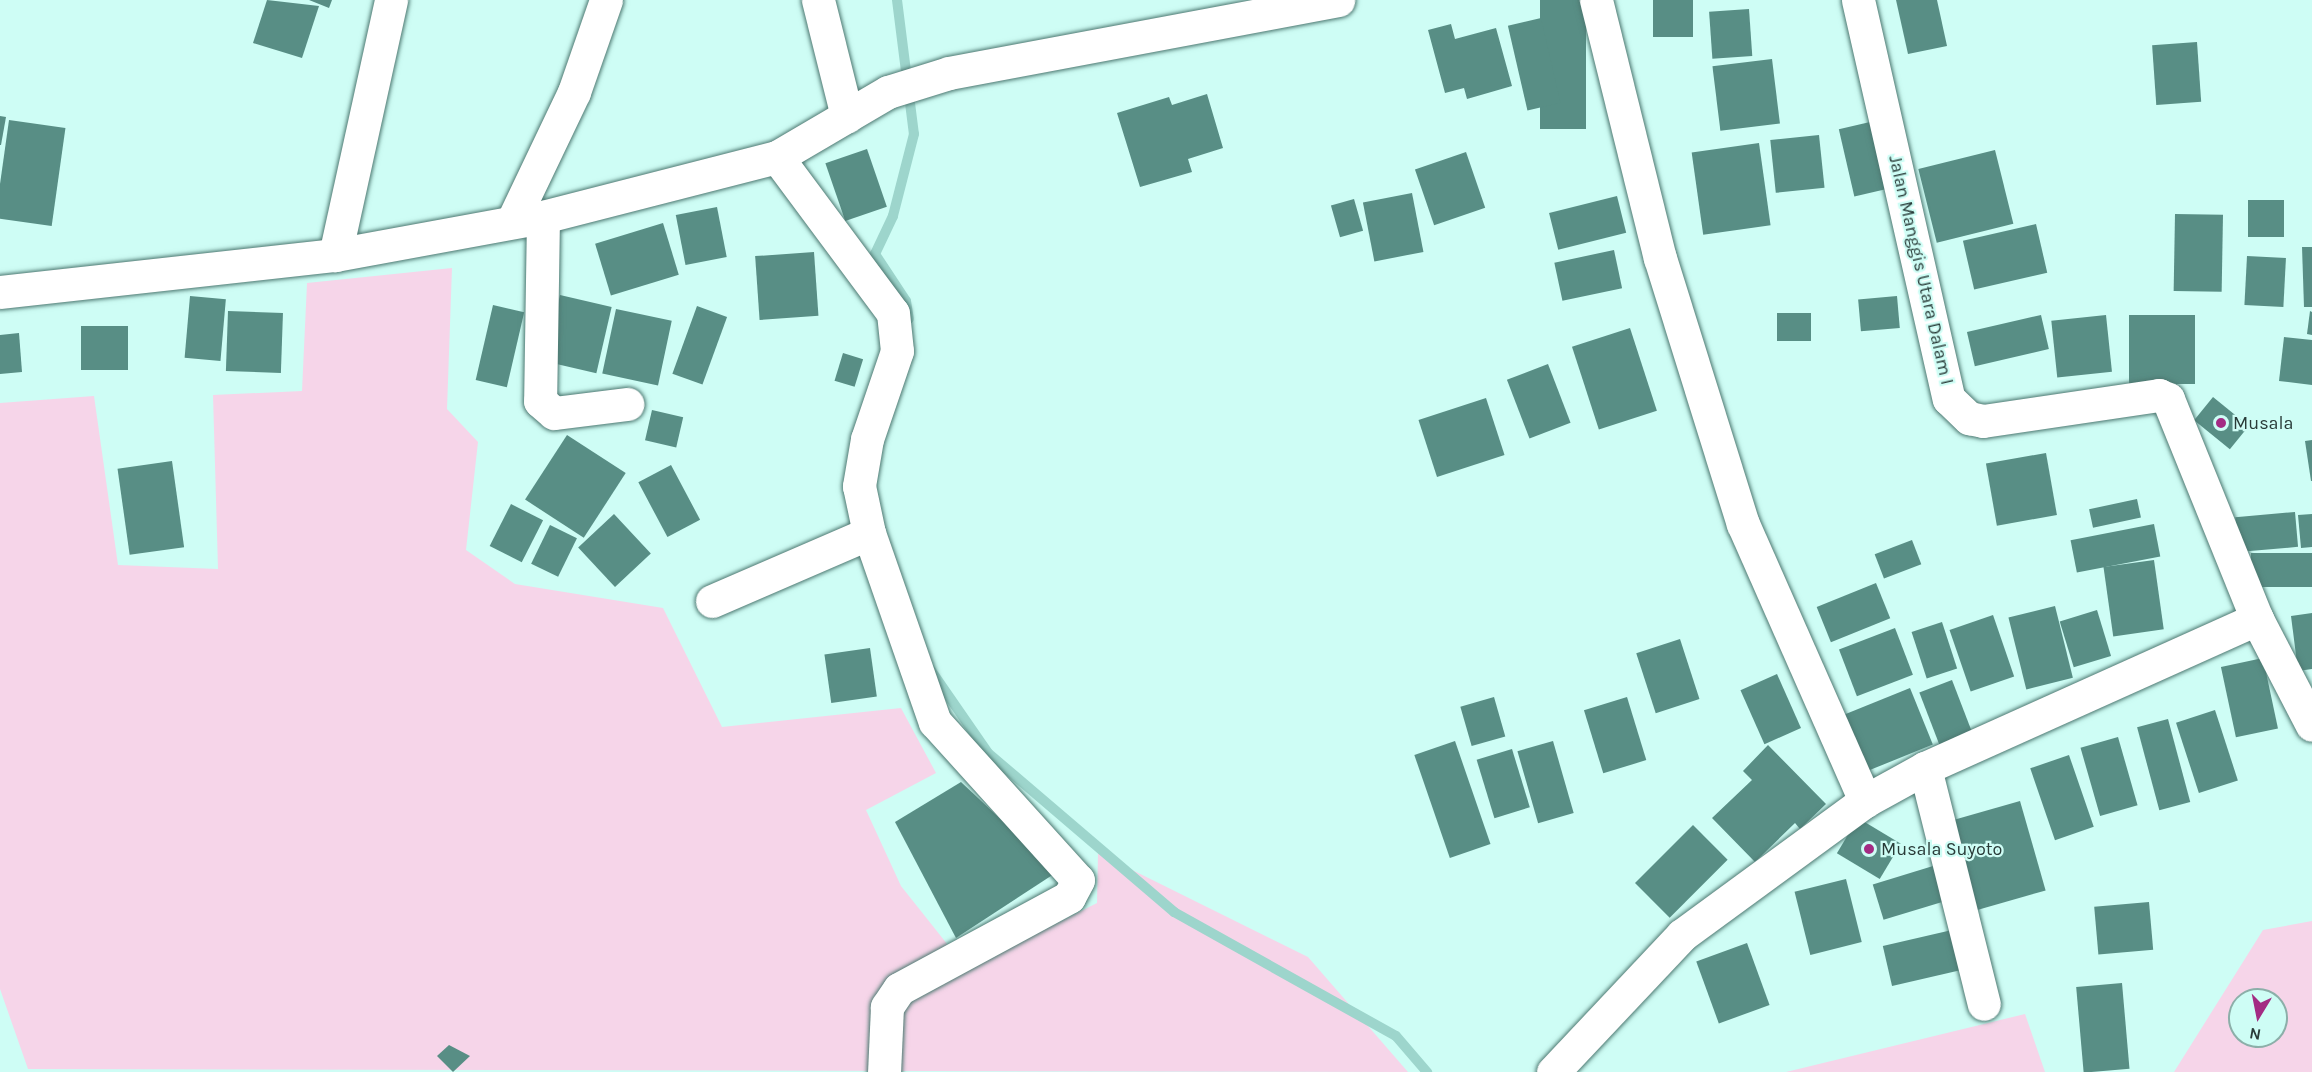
<!DOCTYPE html>
<html>
<head>
<meta charset="utf-8">
<style>
	body { margin:0 }
	#map { position:relative; width:2312px; height:1072px; overflow:hidden; background:#cefdf5; font-family:Karla,sans-serif }
	div>[style] { position:absolute }
	.green>* { inset:0; background:#f6d5e9 }
	.stream>* { height:10px; margin:-5px; padding:0 5px; transform-origin:5px; border-radius:5px; background:#9dd5cc }
	.building>* { inset:0; background:#588e85; transform-origin:0 0 }
	.roads { filter:drop-shadow(0 0 2px #4d7871) drop-shadow(0 0 2px #4d7871) }
	.street>* { height:33px; margin:-16.5px; padding:0 16.5px; transform-origin:16.5px; border-radius:16.5px; background:#fff }
	.dots>* { width:16px; height:16px; translate:-50% -50%; box-sizing:border-box; border:3px solid #cefdf5; border-radius:50% }
	span { translate:-50% -50%; white-space:nowrap; text-align:center; line-height:1.15; -webkit-text-stroke:4.5px #cefdf5; paint-order:stroke }
	.street-label { font-size:18px; color:#293b38 }
	.poi-label { font-size:18px; color:#293b38 }
	.left { translate:0 -50%; text-align:left }
	.north { position:absolute; left:2228px; top:988px; width:60px; height:60px; box-sizing:border-box; background:#cefdf5; border:2px solid #8cafa9; border-radius:50%; rotate:190deg; font-size:16px; font-weight:700; line-height:24px; text-align:center; color:#293b38 }
	.north::after { content:''; display:block; margin:auto; width:21px; height:27px; background:#a32b83; clip-path:polygon(50% 0,100% 100%,50% 72%,0 100%) }
</style>
</head>
<body>
<div id="map">
	<div class="green">
		<div style="clip-path:polygon(452px 268px,447px 409px,478px 442px,466px 550px,515px 584px,663px 608px,722px 727px,901px 708px,936px 773px,866px 810px,901px 886px,967px 969px,1097px 903px,1098px 853px,1308px 957px,1408px 1072px,28px 1069px,0 989px,0 403px,94px 396px,118px 565px,218px 569px,213px 395px,302px 391px,307px 283px)"></div>
		<div style="clip-path:polygon(evenodd,2312px 921px,2312px 1072px,2174px 1072px,2263px 930px,2312px 921px,2240px 1000px,2276px 1000px,2276px 1036px,2240px 1036px,2240px 1000px)"></div>
		<div style="clip-path:polygon(2025px 1014px,2045px 1072px,1786px 1072px)"></div>
	</div>
	<div class="stream">
		<div style="left:897px;top:0;width:135px;rotate:82.8deg"></div>
		<div style="left:914px;top:134px;width:85px;rotate:104.4deg"></div>
		<div style="left:893px;top:216px;width:42px;rotate:115.3deg"></div>
		<div style="left:875px;top:254px;width:56px;rotate:56.6deg"></div>
		<div style="left:906px;top:301px;width:18px;rotate:81deg"></div>
		<div style="left:930px;top:669px;width:102px;rotate:55.4deg"></div>
		<div style="left:988px;top:753px;width:245px;rotate:40.5deg"></div>
		<div style="left:1174px;top:912px;width:254px;rotate:29.2deg"></div>
		<div style="left:1396px;top:1036px;width:48px;rotate:49.3deg"></div>
	</div>
	<div class="building">
		<div style="clip-path:polygon(267px 0,319px 6px,302px 58px,253px 43px)"></div>
		<div style="clip-path:polygon(309px 0,332px 0,329px 8px)"></div>
		<div style="left:1540px;top:0;width:46px;height:129px"></div>
		<div style="left:1653px;top:0;width:40px;height:37px"></div>
		<div style="clip-path:polygon(1896px 0,1937px 0,1947px 46px,1908px 54px)"></div>
		<div style="left:1749px;top:9px;width:47px;height:40px;rotate:86deg"></div>
		<div style="left:1541px;top:18px;width:87px;height:34px;rotate:77deg"></div>
		<div style="clip-path:polygon(1451px 24px,1455px 39px,1496px 28px,1512px 86px,1467px 99px,1464px 88px,1445px 93px,1428px 30px)"></div>
		<div style="left:2197px;top:42px;width:60px;height:45px;rotate:86deg"></div>
		<div style="left:1772px;top:59px;width:65px;height:60px;rotate:83deg"></div>
		<div style="clip-path:polygon(1207px 94px,1223px 148px,1188px 159px,1192px 172px,1140px 187px,1117px 113px,1169px 97px,1172px 105px)"></div>
		<div style="clip-path:polygon(0 116px,6px 117px,1px 145px,0 145px)"></div>
		<div style="left:9px;top:120px;width:57px;height:99px;rotate:8deg"></div>
		<div style="left:1870px;top:122px;width:69px;height:32px;rotate:77deg"></div>
		<div style="left:1819px;top:135px;width:53px;height:49px;rotate:84deg"></div>
		<div style="left:1759px;top:143px;width:83px;height:68px;rotate:82deg"></div>
		<div style="left:867px;top:149px;width:61px;height:44px;rotate:71deg"></div>
		<div style="left:1995px;top:150px;width:76px;height:79px;rotate:76deg"></div>
		<div style="left:1466px;top:152px;width:59px;height:54px;rotate:71deg"></div>
		<div style="left:1412px;top:193px;width:60px;height:50px;rotate:79deg"></div>
		<div style="left:1617px;top:196px;width:38px;height:70px;rotate:76deg"></div>
		<div style="left:1354px;top:199px;width:33px;height:24px;rotate:74deg"></div>
		<div style="left:2248px;top:200px;width:36px;height:37px"></div>
		<div style="left:717px;top:207px;width:51px;height:42px;rotate:79deg"></div>
		<div style="left:2175px;top:214px;width:48px;height:77px;rotate:1deg"></div>
		<div style="left:663px;top:223px;width:54px;height:71px;rotate:73deg"></div>
		<div style="left:2036px;top:224px;width:50px;height:75px;rotate:77deg"></div>
		<div style="clip-path:polygon(2302px 247px,2312px 247px,2312px 307px,2304px 307px)"></div>
		<div style="left:1614px;top:250px;width:39px;height:61px;rotate:78deg"></div>
		<div style="left:814px;top:252px;width:64px;height:59px;rotate:86deg"></div>
		<div style="left:2247px;top:256px;width:39px;height:49px;rotate:3deg"></div>
		<div style="left:560px;top:295px;width:53px;height:68px;rotate:13deg"></div>
		<div style="left:190px;top:296px;width:36px;height:62px;rotate:5deg"></div>
		<div style="left:1897px;top:296px;width:32px;height:39px;rotate:85deg"></div>
		<div style="left:493px;top:305px;width:32px;height:77px;rotate:13deg"></div>
		<div style="left:697px;top:306px;width:32px;height:72px;rotate:20deg"></div>
		<div style="left:616px;top:309px;width:57px;height:66px;rotate:12deg"></div>
		<div style="left:228px;top:311px;width:55px;height:60px;rotate:2deg"></div>
		<div style="clip-path:polygon(2310px 311px,2312px 312px,2312px 335px,2307px 334px)"></div>
		<div style="left:1777px;top:313px;width:34px;height:28px"></div>
		<div style="left:2041px;top:315px;width:35px;height:76px;rotate:77deg"></div>
		<div style="left:2106px;top:315px;width:57px;height:55px;rotate:84deg"></div>
		<div style="left:2129px;top:315px;width:66px;height:69px"></div>
		<div style="left:128px;top:326px;width:44px;height:47px;rotate:90deg"></div>
		<div style="left:1630px;top:328px;width:87px;height:61px;rotate:72deg"></div>
		<div style="clip-path:polygon(19px 333px,22px 372px,0 374px,0 335px)"></div>
		<div style="clip-path:polygon(2284px 337px,2312px 340px,2312px 385px,2279px 381px)"></div>
		<div style="left:843px;top:353px;width:21px;height:29px;rotate:17deg"></div>
		<div style="left:1548px;top:364px;width:63px;height:44px;rotate:69deg"></div>
		<div style="left:2213px;top:397px;width:46px;height:30px;rotate:39deg"></div>
		<div style="left:1486px;top:398px;width:60px;height:71px;rotate:72deg"></div>
		<div style="left:652px;top:410px;width:32px;height:31px;rotate:13deg"></div>
		<div style="left:567px;top:435px;width:70px;height:77px;rotate:33deg"></div>
		<div style="clip-path:polygon(2312px 440px,2312px 481px,2311px 481px,2305px 441px)"></div>
		<div style="left:2046px;top:453px;width:63px;height:61px;rotate:80deg"></div>
		<div style="left:172px;top:461px;width:87px;height:55px;rotate:82deg"></div>
		<div style="left:671px;top:465px;width:62px;height:37px;rotate:62deg"></div>
		<div style="left:2137px;top:499px;width:19px;height:49px;rotate:78deg"></div>
		<div style="left:511px;top:504px;width:36px;height:47px;rotate:27deg"></div>
		<div style="left:2295px;top:512px;width:35px;height:60px;rotate:85deg"></div>
		<div style="left:614px;top:514px;width:54px;height:49px;rotate:47deg"></div>
		<div style="clip-path:polygon(2312px 514px,2312px 547px,2301px 548px,2298px 515px)"></div>
		<div style="left:2154px;top:524px;width:33px;height:85px;rotate:79deg"></div>
		<div style="left:550px;top:525px;width:30px;height:43px;rotate:26deg"></div>
		<div style="left:1912px;top:540px;width:26px;height:40px;rotate:69deg"></div>
		<div style="left:2312px;top:553px;width:34px;height:61px;rotate:90deg"></div>
		<div style="left:2154px;top:560px;width:70px;height:51px;rotate:82deg"></div>
		<div style="left:1876px;top:583px;width:38px;height:64px;rotate:68deg"></div>
		<div style="left:2055px;top:606px;width:74px;height:48px;rotate:76deg"></div>
		<div style="left:2097px;top:610px;width:48px;height:39px;rotate:73deg"></div>
		<div style="clip-path:polygon(2312px 613px,2312px 669px,2298px 671px,2291px 616px)"></div>
		<div style="left:1993px;top:615px;width:65px;height:46px;rotate:71deg"></div>
		<div style="left:1942px;top:622px;width:49px;height:32px;rotate:72deg"></div>
		<div style="left:1895px;top:628px;width:50px;height:60px;rotate:69deg"></div>
		<div style="left:1680px;top:639px;width:63px;height:46px;rotate:72deg"></div>
		<div style="left:870px;top:648px;width:49px;height:46px;rotate:82deg"></div>
		<div style="left:2263px;top:658px;width:72px;height:43px;rotate:78deg"></div>
		<div style="left:1777px;top:674px;width:59px;height:40px;rotate:66deg"></div>
		<div style="left:1952px;top:680px;width:60px;height:35px;rotate:69deg"></div>
		<div style="left:1910px;top:688px;width:61px;height:70px;rotate:68deg"></div>
		<div style="left:1494px;top:697px;width:41px;height:35px;rotate:74deg"></div>
		<div style="left:1627px;top:697px;width:66px;height:45px;rotate:73deg"></div>
		<div style="left:2215px;top:710px;width:74px;height:41px;rotate:72deg"></div>
		<div style="left:2168px;top:719px;width:86px;height:32px;rotate:75deg"></div>
		<div style="left:2118px;top:737px;width:71px;height:39px;rotate:74deg"></div>
		<div style="left:1455px;top:741px;width:109px;height:43px;rotate:71deg"></div>
		<div style="left:1553px;top:741px;width:75px;height:37px;rotate:74deg"></div>
		<div style="clip-path:polygon(1768px 745px,1826px 804px,1800px 829px,1795px 823px,1755px 862px,1712px 818px,1752px 780px,1743px 771px)"></div>
		<div style="left:1512px;top:749px;width:61px;height:37px;rotate:73deg"></div>
		<div style="left:2069px;top:755px;width:76px;height:41px;rotate:71deg"></div>
		<div style="clip-path:polygon(961px 782px,1057px 872px,956px 938px,895px 822px)"></div>
		<div style="left:2020px;top:801px;width:93px;height:72px;rotate:74deg"></div>
		<div style="left:1858px;top:818px;width:50px;height:41px;rotate:31deg"></div>
		<div style="left:1693px;top:825px;width:49px;height:82px;rotate:45deg"></div>
		<div style="left:1933px;top:866px;width:37px;height:63px;rotate:73deg"></div>
		<div style="left:1846px;top:879px;width:65px;height:53px;rotate:76deg"></div>
		<div style="left:2149px;top:902px;width:48px;height:55px;rotate:85deg"></div>
		<div style="left:1952px;top:930px;width:41px;height:71px;rotate:77deg"></div>
		<div style="left:1747px;top:943px;width:66px;height:54px;rotate:70deg"></div>
		<div style="left:2122px;top:983px;width:86px;height:46px;rotate:85deg"></div>
		<div style="clip-path:polygon(449px 1045px,470px 1056px,453px 1072px,437px 1056px)"></div>
	</div>
	<div class="roads">
		<div class="street">
			<div style="left:818px;top:0;width:120px;rotate:76deg"></div>
			<div style="left:1596px;top:0;width:266px;rotate:76.1deg"></div>
			<div style="left:1660px;top:258px;width:279px;rotate:72.7deg"></div>
			<div style="left:1743px;top:524px;width:303px;rotate:66.2deg"></div>
			<div style="left:1858px;top:0;width:409px;rotate:77.2deg"></div>
			<div style="left:1949px;top:399px;width:28px;rotate:44deg"></div>
			<div style="left:1969px;top:418px;width:14px;rotate:12deg"></div>
			<div style="left:1983px;top:421px;width:178px;rotate:-8.4deg"></div>
			<div style="left:2159px;top:395px;width:10px;rotate:24deg"></div>
			<div style="left:2168px;top:399px;width:237px;rotate:68deg"></div>
			<div style="left:2257px;top:619px;width:119px;rotate:62.6deg"></div>
			<div style="left:777px;top:157px;width:194px;rotate:53.4deg"></div>
			<div style="left:893px;top:313px;width:38px;rotate:84deg"></div>
			<div style="left:897px;top:351px;width:93px;rotate:108.8deg"></div>
			<div style="left:867px;top:439px;width:48px;rotate:99.7deg"></div>
			<div style="left:859px;top:486px;width:48px;rotate:78deg"></div>
			<div style="left:869px;top:533px;width:200px;rotate:70.8deg"></div>
			<div style="left:935px;top:722px;width:213px;rotate:47.9deg"></div>
			<div style="left:1078px;top:880px;width:19px;rotate:118deg"></div>
			<div style="left:1069px;top:897px;width:193px;rotate:151.6deg"></div>
			<div style="left:899px;top:989px;width:22px;rotate:124deg"></div>
			<div style="left:887px;top:1007px;width:65px;rotate:92.6deg"></div>
			<div style="left:543px;top:217px;width:184px;rotate:90.9deg"></div>
			<div style="left:540px;top:401px;width:18px;rotate:41deg"></div>
			<div style="left:554px;top:413px;width:74px;rotate:-7deg"></div>
			<div style="left:512px;top:222px;width:144px;rotate:-64.5deg"></div>
			<div style="left:574px;top:92px;width:97px;rotate:-70.8deg"></div>
			<div style="left:335px;top:255px;width:261px;rotate:-77.6deg"></div>
			<div style="left:0;top:292px;width:337px;rotate:-6.3deg"></div>
			<div style="left:335px;top:255px;width:211px;rotate:-10.4deg"></div>
			<div style="left:543px;top:217px;width:242px;rotate:-14.4deg"></div>
			<div style="left:777px;top:157px;width:129px;rotate:-30.4deg"></div>
			<div style="left:888px;top:92px;width:64px;rotate:-17.3deg"></div>
			<div style="left:949px;top:73px;width:396px;rotate:-10.6deg"></div>
			<div style="left:712px;top:601px;width:171px;rotate:-23.4deg"></div>
			<div style="left:1925px;top:768px;width:243px;rotate:76deg"></div>
			<div style="left:1553px;top:1072px;width:188px;rotate:-46.7deg"></div>
			<div style="left:1682px;top:935px;width:227px;rotate:-36.2deg"></div>
			<div style="left:1865px;top:801px;width:68px;rotate:-28.8deg"></div>
			<div style="left:1925px;top:768px;width:364px;rotate:-24.2deg"></div>
		</div>
	</div>
	<div class="dots">
		<div style="left:2221px;top:423px;background:#a32b83"></div>
		<div style="left:1869px;top:849px;background:#a32b83"></div>
	</div>
	<div class="street-label">
		<span style="left:1921px;top:270px;rotate:77deg">Jalan Manggis Utara Dalam I</span>
	</div>
	<div class="poi-label">
		<span class="left" style="left:2233px;top:423px">Musala</span>
		<span class="left" style="left:1881px;top:849px">Musala Suyoto</span>
	</div>
	<div class="north">N</div>
</div>
</body>
</html>
